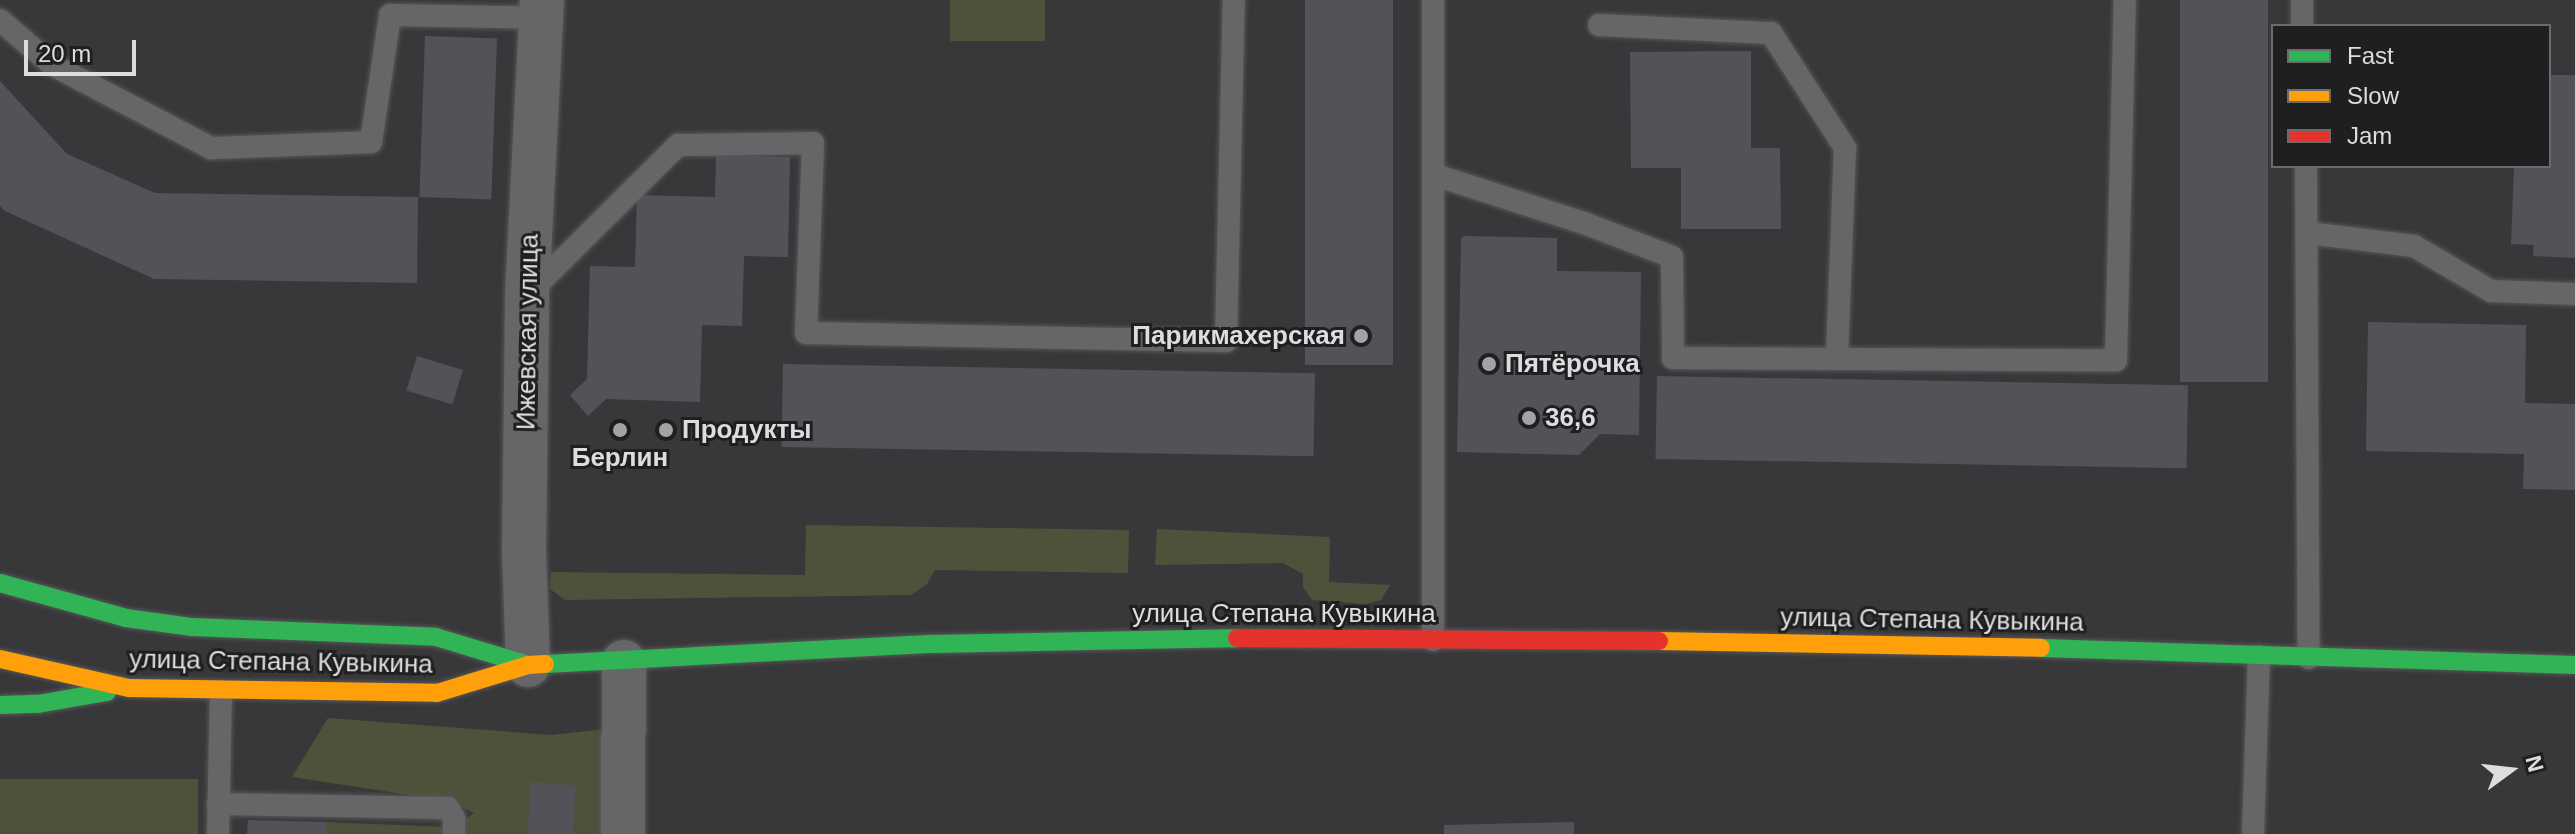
<!DOCTYPE html>
<html>
<head>
<meta charset="utf-8">
<style>
	body { margin:0 }
	#map { position:relative; width:2575px; height:834px; overflow:hidden; background:#38383a; font-family:Helvetica,sans-serif }
	div>[style] { position:absolute }
	.green>* { inset:0; background:#4e523a; transform-origin:0 0 }
	.building>* { inset:0; background:#545258; transform-origin:0 0 }
	.roads { filter:drop-shadow(0 0 2px #565657) drop-shadow(0 0 2px #565657) }
	.lane>* { height:22px; margin:-11px; padding:0 11px; transform-origin:11px; border-radius:11px; background:#666668 }
	.street>* { height:44px; margin:-22px; padding:0 22px; transform-origin:22px; border-radius:22px; background:#666668 }
	.fast>* { height:18px; margin:-9px; padding:0 9px; transform-origin:9px; border-radius:9px; background:#30b455 }
	.slow>* { height:18px; margin:-9px; padding:0 9px; transform-origin:9px; border-radius:9px; background:#ff9f0a }
	.jam>* { height:18px; margin:-9px; padding:0 9px; transform-origin:9px; border-radius:9px; background:#e5322d }
	.dots>* { width:22px; height:22px; translate:-50% -50%; box-sizing:border-box; border:4px solid #1f1f21; border-radius:50% }
	span { translate:-50% -50%; white-space:nowrap; text-align:center; line-height:1.15; -webkit-text-stroke:6px #1f1f21; paint-order:stroke }
	.street-label { font-size:26px; color:#dddddf }
	.poi-label { font-size:26px; color:#dddddf; font-weight:700 }
	.right { translate:-100% -50%; text-align:right }
	.left { translate:0 -50%; text-align:left }
	.legend { position:absolute; left:2271px; top:24px; width:280px; height:144px; box-sizing:border-box; background:#1f1f21; border:2px solid #6b6b6d; margin:0; padding:10px 14px; list-style:none; font-size:24px; color:#dddddf }
	.legend li { display:flex; align-items:center; gap:16px; height:40px }
	.legend b { width:40px; border:2px solid #6b6b6d }
	.north { position:absolute; left:2471px; top:730px; width:80px; height:80px; -webkit-text-stroke:6px #1f1f21; paint-order:stroke; rotate:75deg; font-size:22px; font-weight:700; line-height:32px; text-align:center; color:#dddddf }
	.north::after { content:''; display:block; margin:auto; width:28px; height:36px; background:#dddddf; clip-path:polygon(50% 0,100% 100%,50% 72%,0 100%) }
	.scale { position:absolute; left:24px; top:40px; width:112px; height:36px; box-sizing:border-box; border:4px solid #dddddf; border-top:0; padding-left:10px; font-size:24px; line-height:28px; white-space:nowrap; color:#dddddf; -webkit-text-stroke:6px #1f1f21; paint-order:stroke }
</style>
</head>
<body>
<div id="map">
	<div class="green">
		<div style="left:950px;top:0;width:95px;height:41px"></div>
		<div style="clip-path:polygon(806px 525px,1129px 530px,1128px 573px,935px 570px,927px 584px,911px 595px,565px 600px,550px 589px,551px 572px,805px 575px)"></div>
		<div style="clip-path:polygon(1157px 529px,1330px 537px,1329px 582px,1390px 585px,1381px 600px,1366px 604px,1312px 600px,1303px 587px,1303px 574px,1283px 563px,1155px 565px)"></div>
		<div style="clip-path:polygon(328px 718px,551px 735px,605px 729px,609px 834px,464px 834px,465px 819px,474px 813px,449px 801px,292px 777px)"></div>
		<div style="left:198px;top:779px;width:55px;height:198px;rotate:90deg"></div>
		<div style="clip-path:polygon(326px 822px,448px 827px,447px 834px,326px 834px)"></div>
	</div>
	<div class="building">
		<div style="left:1305px;top:0;width:88px;height:365px"></div>
		<div style="left:2180px;top:0;width:88px;height:382px"></div>
		<div style="left:425px;top:36px;width:72px;height:161px;rotate:2deg"></div>
		<div style="clip-path:polygon(1751px 51px,1751px 148px,1780px 148px,1781px 229px,1681px 229px,1681px 168px,1631px 168px,1630px 52px)"></div>
		<div style="clip-path:polygon(2549px 75px,2575px 75px,2575px 258px,2533px 256px,2534px 245px,2511px 244px,2514px 166px,2549px 166px)"></div>
		<div style="clip-path:polygon(0 81px,67px 154px,155px 193px,418px 197px,417px 283px,154px 279px,5px 211px,0 206px)"></div>
		<div style="clip-path:polygon(716px 155px,790px 157px,788px 257px,744px 256px,742px 326px,702px 325px,700px 402px,606px 399px,588px 416px,570px 395px,587px 379px,590px 266px,635px 267px,637px 195px,715px 197px)"></div>
		<div style="clip-path:polygon(1464px 236px,1557px 238px,1557px 271px,1641px 272px,1639px 435px,1600px 434px,1579px 455px,1457px 452px,1461px 239px)"></div>
		<div style="clip-path:polygon(2368px 322px,2526px 325px,2525px 403px,2575px 404px,2575px 490px,2523px 489px,2524px 454px,2366px 451px)"></div>
		<div style="left:417px;top:356px;width:48px;height:36px;rotate:17deg"></div>
		<div style="left:783px;top:364px;width:532px;height:83px;rotate:1deg"></div>
		<div style="left:1657px;top:376px;width:531px;height:83px;rotate:1deg"></div>
		<div style="left:531px;top:782px;width:45px;height:52px;rotate:4deg"></div>
		<div style="clip-path:polygon(248px 820px,326px 822px,326px 834px,247px 834px)"></div>
		<div style="clip-path:polygon(1574px 822px,1574px 834px,1444px 834px,1444px 825px)"></div>
	</div>
	<div class="roads">
		<div class="lane">
			<div style="left:1433px;top:0;width:640px;rotate:90deg"></div>
			<div style="left:2302px;top:0;width:26px;rotate:90deg"></div>
			<div style="left:0;top:20px;width:67px;rotate:40.8deg"></div>
			<div style="left:51px;top:64px;width:181px;rotate:27.7deg"></div>
			<div style="left:211px;top:148px;width:160px;rotate:-2.1deg"></div>
			<div style="left:371px;top:142px;width:128px;rotate:-81.5deg"></div>
			<div style="left:390px;top:15px;width:150px;rotate:1.1deg"></div>
			<div style="left:1599px;top:25px;width:172px;rotate:2.7deg"></div>
			<div style="left:1771px;top:33px;width:137px;rotate:57.2deg"></div>
			<div style="left:1845px;top:148px;width:211px;rotate:92.2deg"></div>
			<div style="left:2306px;top:166px;width:492px;rotate:89.7deg"></div>
			<div style="left:1435px;top:175px;width:157px;rotate:17.9deg"></div>
			<div style="left:1584px;top:223px;width:94px;rotate:21.1deg"></div>
			<div style="left:1672px;top:257px;width:101px;rotate:89.4deg"></div>
			<div style="left:1673px;top:358px;width:443px;rotate:0.3deg"></div>
			<div style="left:2116px;top:360px;width:360px;rotate:-88.6deg"></div>
			<div style="left:2308px;top:233px;width:107px;rotate:7deg"></div>
			<div style="left:2414px;top:246px;width:89px;rotate:30.3deg"></div>
			<div style="left:2491px;top:291px;width:84px;rotate:2deg"></div>
			<div style="left:530px;top:292px;width:209px;rotate:-44.8deg"></div>
			<div style="left:678px;top:145px;width:135px;rotate:-0.8deg"></div>
			<div style="left:813px;top:143px;width:190px;rotate:92.1deg"></div>
			<div style="left:806px;top:333px;width:420px;rotate:1.1deg"></div>
			<div style="left:1226px;top:341px;width:341px;rotate:-88.7deg"></div>
			<div style="left:218px;top:804px;width:230px;rotate:1deg"></div>
			<div style="left:448px;top:808px;width:12px;rotate:59deg"></div>
			<div style="left:454px;top:818px;width:16px;rotate:90deg"></div>
			<div style="left:218px;top:834px;width:142px;rotate:-88.8deg"></div>
			<div style="left:2253px;top:834px;width:178px;rotate:-88.1deg"></div>
		</div>
		<div class="street">
			<div style="left:528px;top:665px;width:113px;rotate:-92deg"></div>
			<div style="left:524px;top:552px;width:257px;rotate:-89.3deg"></div>
			<div style="left:527px;top:295px;width:295px;rotate:-87.1deg"></div>
			<div style="left:623px;top:834px;width:172px;rotate:-89.7deg"></div>
		</div>
		<div class="fast">
			<div style="left:0;top:583px;width:131px;rotate:15.5deg"></div>
			<div style="left:126px;top:618px;width:67px;rotate:7.8deg"></div>
			<div style="left:192px;top:627px;width:244px;rotate:2.3deg"></div>
			<div style="left:436px;top:637px;width:96px;rotate:16.9deg"></div>
			<div style="left:2041px;top:648px;width:534px;rotate:1.82deg"></div>
			<div style="left:545px;top:664px;width:389px;rotate:-3deg"></div>
			<div style="left:933px;top:644px;width:304px;rotate:-1.1deg"></div>
			<div style="left:0;top:705px;width:38px;rotate:-2deg"></div>
			<div style="left:38px;top:704px;width:70px;rotate:-9.9deg"></div>
		</div>
		<div class="slow">
			<div style="left:1659px;top:641px;width:382px;rotate:1deg"></div>
			<div style="left:0;top:659px;width:132px;rotate:12.7deg"></div>
			<div style="left:129px;top:688px;width:308px;rotate:0.9deg"></div>
			<div style="left:437px;top:693px;width:95px;rotate:-17.1deg"></div>
			<div style="left:528px;top:665px;width:17px;rotate:-3deg"></div>
		</div>
		<div class="jam">
			<div style="left:1237px;top:638px;width:422px;rotate:0.4deg"></div>
		</div>
	</div>
	<div class="dots">
		<div style="left:1361px;top:336px;background:#a3a3a5"></div>
		<div style="left:1489px;top:364px;background:#a3a3a5"></div>
		<div style="left:1529px;top:418px;background:#a3a3a5"></div>
		<div style="left:620px;top:430px;background:#a3a3a5"></div>
		<div style="left:666px;top:430px;background:#a3a3a5"></div>
	</div>
	<div class="street-label">
		<span style="left:528px;top:332px;rotate:-89deg">Ижевская улица</span>
		<span style="left:1284px;top:614px">улица Степана Кувыкина</span>
		<span style="left:1932px;top:620px;rotate:1deg">улица Степана Кувыкина</span>
		<span style="left:281px;top:662px;rotate:1deg">улица Степана Кувыкина</span>
	</div>
	<div class="poi-label">
		<span class="right" style="left:1345px;top:336px">Парикмахерская</span>
		<span class="left" style="left:1505px;top:364px">Пятёрочка</span>
		<span class="left" style="left:1545px;top:418px">36,6</span>
		<span class="left" style="left:682px;top:430px">Продукты</span>
		<span style="left:620px;top:458px">Берлин</span>
	</div>
	<ul class="legend">
	<li><b style="height:10px;background:#30b455"></b>Fast</li>
	<li><b style="height:10px;background:#ff9f0a"></b>Slow</li>
	<li><b style="height:10px;background:#e5322d"></b>Jam</li>
	</ul>
	<div class="north">N</div>
	<div class="scale">20 m</div>
</div>
</body>
</html>
